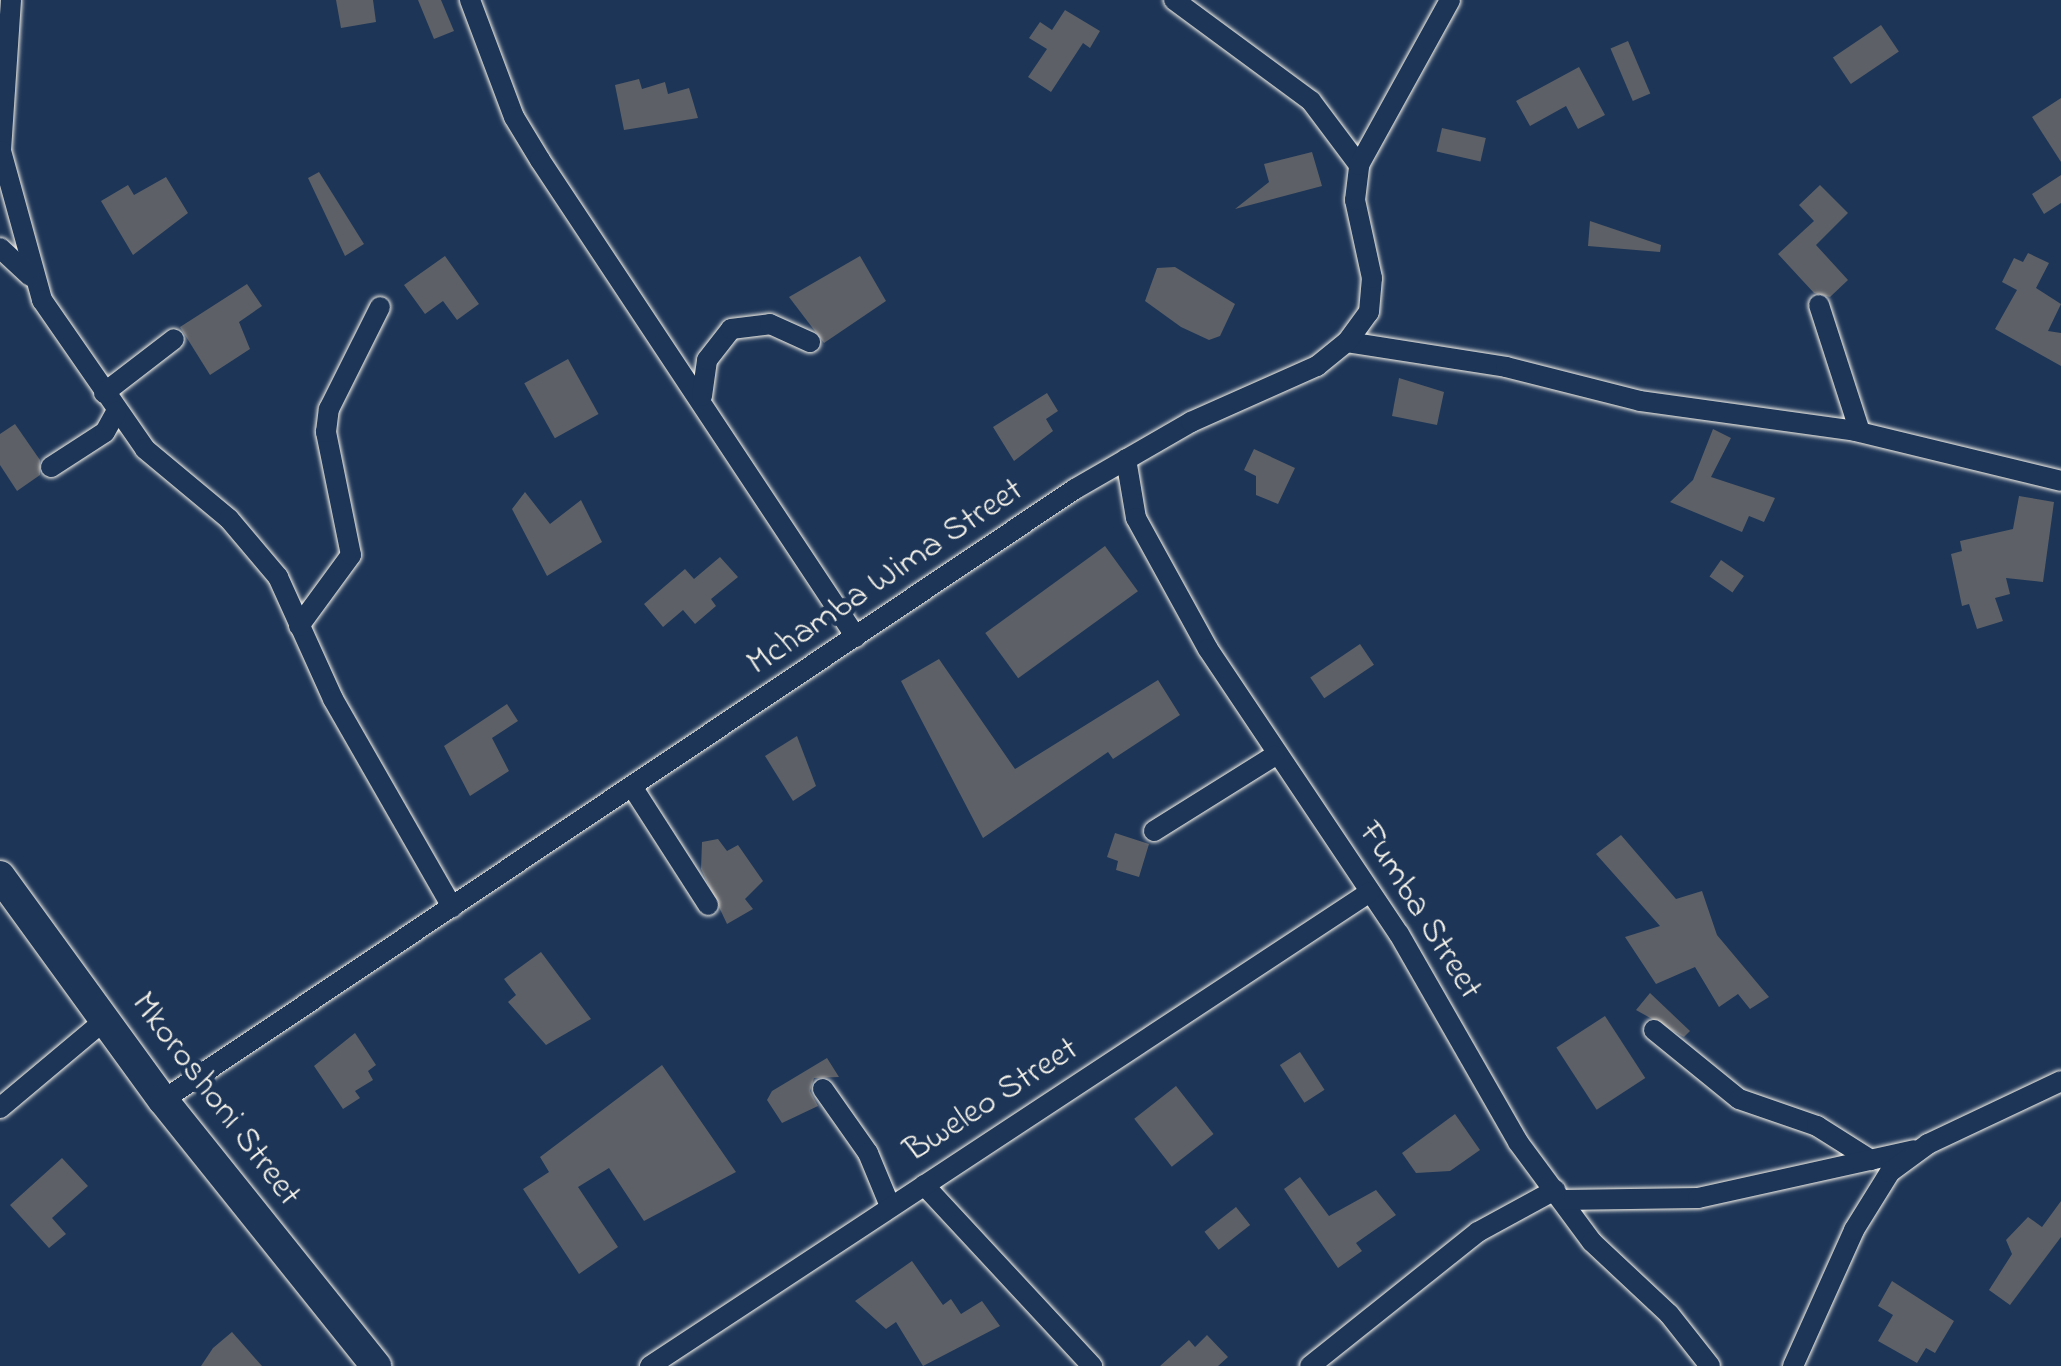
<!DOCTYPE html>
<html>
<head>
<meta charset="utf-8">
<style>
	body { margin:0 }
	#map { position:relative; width:2061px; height:1366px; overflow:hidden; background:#1d3557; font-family:"Indie Flower",sans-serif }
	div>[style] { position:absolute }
	.building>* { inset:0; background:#5d6067; transform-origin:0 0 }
	.roads { filter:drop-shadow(0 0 2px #f4f1e8) drop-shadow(0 0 2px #f4f1e8) }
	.street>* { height:20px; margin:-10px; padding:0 10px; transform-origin:10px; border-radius:10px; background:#1d3557 }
	.secondary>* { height:30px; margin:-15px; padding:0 15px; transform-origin:15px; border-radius:15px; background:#1d3557 }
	span { translate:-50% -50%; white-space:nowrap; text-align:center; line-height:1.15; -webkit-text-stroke:9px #1d3557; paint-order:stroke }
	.street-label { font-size:35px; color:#f4f1e8 }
</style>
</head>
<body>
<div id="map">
	<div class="building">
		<div style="clip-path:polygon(336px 0,373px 0,376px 22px,341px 28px)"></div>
		<div style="clip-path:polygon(418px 0,441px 0,454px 31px,434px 39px)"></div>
		<div style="clip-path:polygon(1065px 10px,1100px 31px,1090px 48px,1083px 43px,1051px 92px,1028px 77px,1047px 49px,1029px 38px,1040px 22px,1052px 30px)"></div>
		<div style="left:1881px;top:25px;width:32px;height:58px;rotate:56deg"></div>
		<div style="left:1628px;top:41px;width:57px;height:19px;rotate:67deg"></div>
		<div style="clip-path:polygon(1579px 67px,1605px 115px,1578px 129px,1566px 106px,1530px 126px,1516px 101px)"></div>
		<div style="clip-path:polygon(639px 79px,642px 89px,665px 82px,668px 94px,689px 88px,698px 118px,624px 130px,615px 85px)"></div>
		<div style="clip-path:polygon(2061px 98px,2061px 162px,2032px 117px)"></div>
		<div style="left:1442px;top:128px;width:45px;height:24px;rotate:13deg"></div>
		<div style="clip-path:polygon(1312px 152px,1322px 186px,1235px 209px,1269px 182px,1264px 164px)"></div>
		<div style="clip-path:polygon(319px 172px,364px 244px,345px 256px,308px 178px)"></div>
		<div style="clip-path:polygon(2061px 175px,2061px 203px,2044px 214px,2032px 194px)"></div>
		<div style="clip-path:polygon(166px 177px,188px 213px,133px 255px,101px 201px,128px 185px,134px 195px)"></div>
		<div style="clip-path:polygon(1820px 185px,1848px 213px,1816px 245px,1848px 280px,1830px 297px,1814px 293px,1778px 254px,1814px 221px,1799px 205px)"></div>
		<div style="clip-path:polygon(1590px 221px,1661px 245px,1660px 252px,1588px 246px)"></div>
		<div style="clip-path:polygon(2028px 253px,2049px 263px,2036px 288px,2061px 304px,2048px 331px,2061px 333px,2061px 366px,1995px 329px,2017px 290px,2002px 282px,2014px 258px,2023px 262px)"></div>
		<div style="clip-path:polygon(445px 256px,479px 304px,457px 320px,443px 301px,425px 314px,404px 285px)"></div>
		<div style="clip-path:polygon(860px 256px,886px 301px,824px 343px,789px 297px)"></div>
		<div style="clip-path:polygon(1175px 267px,1235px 304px,1220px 336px,1209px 340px,1181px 327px,1145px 301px,1157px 268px)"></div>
		<div style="clip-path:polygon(247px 284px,262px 306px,239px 322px,250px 349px,210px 375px,180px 327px)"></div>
		<div style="left:568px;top:359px;width:63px;height:50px;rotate:61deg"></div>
		<div style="clip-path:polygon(1399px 378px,1444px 392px,1437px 425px,1392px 416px)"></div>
		<div style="clip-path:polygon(1047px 393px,1058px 411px,1046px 419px,1053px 431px,1014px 461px,993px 427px)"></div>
		<div style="clip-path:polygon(15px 424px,40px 460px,40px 475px,17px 491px,0 465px,0 434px)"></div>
		<div style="clip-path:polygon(1713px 429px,1731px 438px,1711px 477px,1775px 498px,1764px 522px,1749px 516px,1742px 532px,1670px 502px,1693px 480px)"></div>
		<div style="clip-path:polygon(1254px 449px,1295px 468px,1278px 504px,1256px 495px,1256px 476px,1244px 470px)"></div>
		<div style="clip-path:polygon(525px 492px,550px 524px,581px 500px,602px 542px,547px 576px,512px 509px)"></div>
		<div style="clip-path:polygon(2019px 496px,2054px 502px,2043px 582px,2006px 578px,2010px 594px,1995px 598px,2003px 621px,1977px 629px,1969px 604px,1962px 606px,1951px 554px,1962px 551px,1960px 541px,2013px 529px)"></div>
		<div style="left:1105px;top:546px;width:56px;height:148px;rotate:54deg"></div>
		<div style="clip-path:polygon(720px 557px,738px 577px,711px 599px,716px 606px,695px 624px,683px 610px,663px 627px,644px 604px,685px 569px,694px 579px)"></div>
		<div style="left:1721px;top:560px;width:28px;height:20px;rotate:35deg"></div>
		<div style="left:1360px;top:644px;width:25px;height:60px;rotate:56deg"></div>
		<div style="clip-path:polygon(939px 659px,1015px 769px,1158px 680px,1180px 715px,1113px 759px,1108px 752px,983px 838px,901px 681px)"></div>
		<div style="clip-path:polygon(507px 704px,518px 721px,492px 738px,509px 771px,470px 796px,444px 746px)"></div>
		<div style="clip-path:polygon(797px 736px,816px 786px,793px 801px,765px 756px)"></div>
		<div style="clip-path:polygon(1115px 833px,1149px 844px,1139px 877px,1116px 870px,1118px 861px,1107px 857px)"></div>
		<div style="clip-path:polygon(1621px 835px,1676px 899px,1702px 891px,1717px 935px,1769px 997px,1750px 1009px,1738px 994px,1719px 1007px,1695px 967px,1656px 984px,1625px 937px,1660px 926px,1596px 854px)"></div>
		<div style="clip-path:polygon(718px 839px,727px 851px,738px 845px,763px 881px,745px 899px,753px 909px,727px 924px,701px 869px,702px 842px)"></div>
		<div style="clip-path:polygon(541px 952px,591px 1019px,546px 1045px,508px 1002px,516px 995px,504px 979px)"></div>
		<div style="clip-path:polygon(1650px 993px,1690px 1031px,1684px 1037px,1636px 1010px)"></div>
		<div style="left:1605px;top:1016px;width:74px;height:58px;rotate:57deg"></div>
		<div style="clip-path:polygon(355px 1033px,376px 1065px,368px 1071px,373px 1080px,355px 1091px,360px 1098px,343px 1109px,314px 1066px)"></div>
		<div style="left:1300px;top:1052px;width:45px;height:24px;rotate:57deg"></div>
		<div style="clip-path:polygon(827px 1058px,839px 1077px,814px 1078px,810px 1091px,818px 1106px,782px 1123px,767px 1100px,772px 1091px)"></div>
		<div style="clip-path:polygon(662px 1065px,736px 1172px,644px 1221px,609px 1168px,578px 1187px,618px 1247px,579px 1274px,523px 1189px,549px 1172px,540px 1157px)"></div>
		<div style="left:1176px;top:1086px;width:61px;height:53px;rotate:52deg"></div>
		<div style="clip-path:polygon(1455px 1114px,1480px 1150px,1450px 1171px,1416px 1173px,1402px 1153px)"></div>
		<div style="clip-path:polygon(62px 1158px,88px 1186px,52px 1218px,66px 1234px,49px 1248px,10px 1205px)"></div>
		<div style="clip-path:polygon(1300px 1177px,1329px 1216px,1376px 1190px,1396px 1215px,1356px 1243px,1362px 1251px,1338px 1268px,1284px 1189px)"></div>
		<div style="clip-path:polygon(2061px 1201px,2061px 1237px,2010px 1305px,1989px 1290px,2012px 1254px,2006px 1240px,2028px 1217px,2042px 1227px)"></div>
		<div style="left:1236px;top:1207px;width:23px;height:40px;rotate:52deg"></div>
		<div style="clip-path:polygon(912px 1261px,943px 1305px,951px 1299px,961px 1314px,982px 1301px,1000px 1326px,923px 1366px,896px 1322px,886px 1329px,855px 1301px)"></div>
		<div style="clip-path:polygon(1892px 1281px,1954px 1321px,1935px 1353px,1926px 1348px,1917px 1363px,1878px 1341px,1893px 1315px,1878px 1306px)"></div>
		<div style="clip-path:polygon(232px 1332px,262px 1366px,201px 1366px,213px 1348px)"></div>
		<div style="clip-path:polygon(1207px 1335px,1228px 1357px,1218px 1366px,1160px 1366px,1189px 1340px,1195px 1347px)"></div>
	</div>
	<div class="roads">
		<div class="street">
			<div style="left:11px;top:0;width:151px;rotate:93.8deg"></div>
			<div style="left:1px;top:151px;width:155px;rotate:74.6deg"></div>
			<div style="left:42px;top:300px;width:181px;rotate:55.3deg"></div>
			<div style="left:145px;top:449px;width:109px;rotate:39.8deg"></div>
			<div style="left:229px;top:519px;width:76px;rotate:49.8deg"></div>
			<div style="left:278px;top:577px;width:134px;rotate:65.7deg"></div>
			<div style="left:333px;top:699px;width:240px;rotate:60.2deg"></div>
			<div style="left:470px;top:0;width:125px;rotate:69.4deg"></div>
			<div style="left:514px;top:117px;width:50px;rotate:58.8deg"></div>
			<div style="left:540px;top:160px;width:572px;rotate:56.48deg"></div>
			<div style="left:1174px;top:0;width:170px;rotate:36.4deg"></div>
			<div style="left:1311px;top:101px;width:80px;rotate:53.1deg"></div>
			<div style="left:0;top:248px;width:41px;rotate:43deg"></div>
			<div style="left:1819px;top:305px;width:133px;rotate:72.1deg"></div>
			<div style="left:1347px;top:342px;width:161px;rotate:8.9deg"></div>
			<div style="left:1506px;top:367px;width:138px;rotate:14.2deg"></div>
			<div style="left:1640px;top:401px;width:217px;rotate:7.9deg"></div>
			<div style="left:1855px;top:431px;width:212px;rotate:13.6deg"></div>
			<div style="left:104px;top:393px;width:88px;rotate:-37.6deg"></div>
			<div style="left:702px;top:396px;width:36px;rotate:-82deg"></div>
			<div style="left:707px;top:360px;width:39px;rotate:-52deg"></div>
			<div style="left:731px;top:329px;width:39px;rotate:-7deg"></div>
			<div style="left:770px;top:324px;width:44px;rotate:24.2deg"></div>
			<div style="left:1126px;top:459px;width:60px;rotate:80.4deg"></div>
			<div style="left:1136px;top:518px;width:149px;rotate:61.2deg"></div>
			<div style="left:1208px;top:649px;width:343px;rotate:56.2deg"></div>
			<div style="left:1399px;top:934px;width:240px;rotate:60.2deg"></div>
			<div style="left:1518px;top:1142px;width:124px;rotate:53.5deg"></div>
			<div style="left:1592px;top:1242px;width:105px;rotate:43.1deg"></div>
			<div style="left:1669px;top:1314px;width:66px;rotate:51.7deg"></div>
			<div style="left:51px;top:467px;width:64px;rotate:-32.9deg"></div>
			<div style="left:105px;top:432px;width:23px;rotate:-61deg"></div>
			<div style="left:299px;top:626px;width:88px;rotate:-53.8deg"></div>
			<div style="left:351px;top:555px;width:126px;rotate:-101.5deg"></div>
			<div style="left:326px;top:432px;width:23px;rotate:-83deg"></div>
			<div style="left:329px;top:409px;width:114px;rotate:-63.4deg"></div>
			<div style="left:633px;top:788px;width:139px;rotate:57.3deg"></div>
			<div style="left:1154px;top:831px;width:142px;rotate:-32deg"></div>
			<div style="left:1654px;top:1030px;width:109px;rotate:39.1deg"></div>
			<div style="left:1739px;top:1099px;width:83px;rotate:19.1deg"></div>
			<div style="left:1817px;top:1126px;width:64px;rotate:32.2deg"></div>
			<div style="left:823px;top:1089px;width:78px;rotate:54.9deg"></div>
			<div style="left:868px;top:1153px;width:57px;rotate:67.5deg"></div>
			<div style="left:163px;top:1100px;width:1098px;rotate:-33.82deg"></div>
			<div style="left:1075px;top:489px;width:134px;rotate:-30deg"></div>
			<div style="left:1191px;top:422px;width:138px;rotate:-24deg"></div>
			<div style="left:1317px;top:366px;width:38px;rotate:-39deg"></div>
			<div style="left:1347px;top:342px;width:37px;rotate:-54deg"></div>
			<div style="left:1369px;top:312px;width:34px;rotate:-85deg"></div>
			<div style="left:1372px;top:278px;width:80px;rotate:-102.3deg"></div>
			<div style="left:1355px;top:200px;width:35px;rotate:-83deg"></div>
			<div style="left:1359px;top:165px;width:188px;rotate:-61.1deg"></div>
			<div style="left:0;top:1108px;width:138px;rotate:-40deg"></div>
			<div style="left:924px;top:1185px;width:247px;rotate:47.1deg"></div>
			<div style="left:1562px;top:1200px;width:136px;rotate:-0.8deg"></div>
			<div style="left:1698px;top:1198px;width:221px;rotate:-12.5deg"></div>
			<div style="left:650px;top:1366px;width:862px;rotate:-33.36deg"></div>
			<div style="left:1310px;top:1366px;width:215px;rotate:-38.6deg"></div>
			<div style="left:1478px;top:1232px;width:88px;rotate:-28.6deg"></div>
			<div style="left:1793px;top:1366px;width:149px;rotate:-65.8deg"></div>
			<div style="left:1854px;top:1230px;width:68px;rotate:-58.2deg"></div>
			<div style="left:1890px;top:1172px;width:47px;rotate:-36.4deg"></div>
			<div style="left:1928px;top:1144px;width:147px;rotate:-25.3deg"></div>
		</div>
		<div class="secondary">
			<div style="left:0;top:876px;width:277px;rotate:54deg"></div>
			<div style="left:163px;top:1100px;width:341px;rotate:51.3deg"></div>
		</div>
	</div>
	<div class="street-label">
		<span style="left:886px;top:578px;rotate:-34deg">Mchamba Wima Street</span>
		<span style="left:1419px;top:911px;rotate:58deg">Fumba Street</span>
		<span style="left:215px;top:1100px;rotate:53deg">Mkoroshoni Street</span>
		<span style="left:992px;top:1101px;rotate:-33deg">Bweleo Street</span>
	</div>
</div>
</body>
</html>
